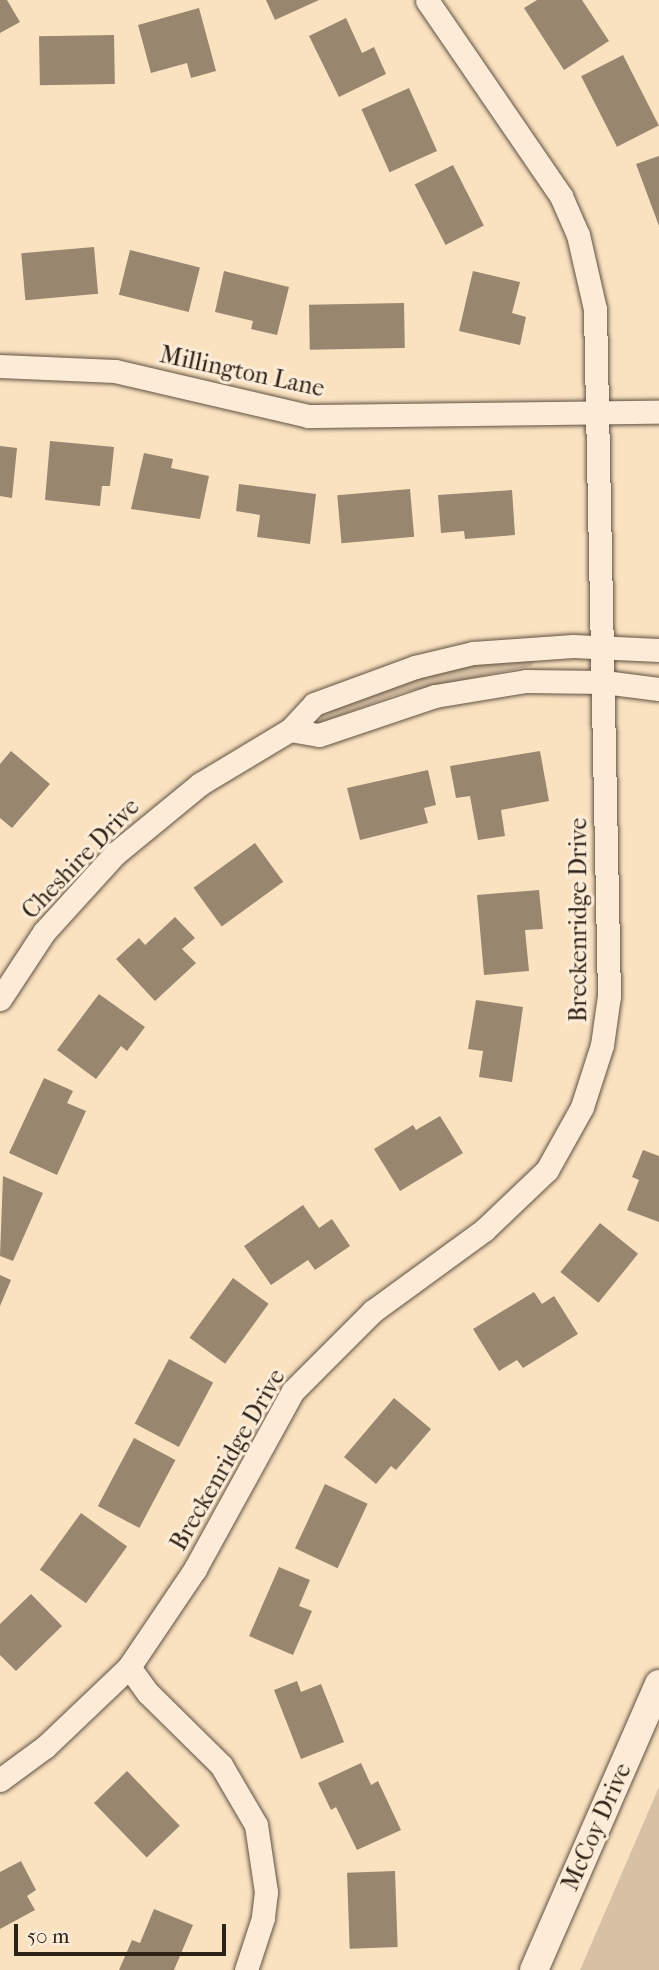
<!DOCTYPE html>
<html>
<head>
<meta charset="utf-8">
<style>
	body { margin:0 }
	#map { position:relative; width:659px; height:1970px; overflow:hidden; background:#fae2c1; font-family:"IM FELL French Canon",serif }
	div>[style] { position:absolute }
	.green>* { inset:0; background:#d7c1a4 }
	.building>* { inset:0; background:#98866f; transform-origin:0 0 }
	.roads { filter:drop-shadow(0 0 2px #615242) drop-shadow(0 0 2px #615242) }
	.minor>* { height:23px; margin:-11.5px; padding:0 11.5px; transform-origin:11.5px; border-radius:11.5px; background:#fcecd7 }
	.tertiary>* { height:28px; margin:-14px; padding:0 14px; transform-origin:14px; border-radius:14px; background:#fcecd7 }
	span { translate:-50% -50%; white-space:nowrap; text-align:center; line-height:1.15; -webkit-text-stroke:6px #fcecd7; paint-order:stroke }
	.street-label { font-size:24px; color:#2e2217 }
	.scale { position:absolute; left:14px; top:1924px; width:212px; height:32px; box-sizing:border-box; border:4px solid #2e2217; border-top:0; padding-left:9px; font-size:21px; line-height:24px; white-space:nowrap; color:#2e2217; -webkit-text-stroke:5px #fcecd7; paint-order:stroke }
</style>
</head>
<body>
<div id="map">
	<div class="green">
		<div style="clip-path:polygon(483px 659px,537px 659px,531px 666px,403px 692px,320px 723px,322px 715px,365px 695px)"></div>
		<div style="clip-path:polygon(659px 1787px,659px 1970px,580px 1970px)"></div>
	</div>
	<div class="building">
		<div style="clip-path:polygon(0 0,7px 0,20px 22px,0 33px)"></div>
		<div style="clip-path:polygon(266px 0,319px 0,275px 20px)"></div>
		<div style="clip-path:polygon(537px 0,582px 0,609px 41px,564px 70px,524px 8px)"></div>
		<div style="clip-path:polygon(199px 8px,216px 71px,191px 78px,187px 63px,151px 73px,138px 25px)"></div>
		<div style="clip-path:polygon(346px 18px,362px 53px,374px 47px,386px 74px,339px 97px,309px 36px)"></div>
		<div style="left:114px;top:35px;width:49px;height:75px;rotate:89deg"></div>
		<div style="left:623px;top:55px;width:79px;height:47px;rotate:63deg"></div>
		<div style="left:409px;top:88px;width:69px;height:52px;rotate:66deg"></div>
		<div style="clip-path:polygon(659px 156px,659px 226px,636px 164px)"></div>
		<div style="left:453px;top:165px;width:68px;height:43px;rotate:63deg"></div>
		<div style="left:94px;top:247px;width:47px;height:73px;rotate:85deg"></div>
		<div style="left:130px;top:250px;width:72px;height:46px;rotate:14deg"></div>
		<div style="clip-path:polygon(224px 271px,289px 287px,277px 335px,251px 329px,253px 321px,215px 312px)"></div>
		<div style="clip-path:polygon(473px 271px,520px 282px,512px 313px,526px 317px,520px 345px,459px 331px)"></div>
		<div style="left:404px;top:303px;width:45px;height:95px;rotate:89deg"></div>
		<div style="clip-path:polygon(50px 441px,114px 447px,110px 486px,102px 486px,100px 506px,45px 500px)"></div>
		<div style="clip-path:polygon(0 446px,17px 448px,12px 498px,0 496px)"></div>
		<div style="clip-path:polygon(144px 453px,173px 459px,171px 468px,209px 476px,200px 519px,131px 509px)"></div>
		<div style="clip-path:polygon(239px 484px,316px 494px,310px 544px,257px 537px,260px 515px,236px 511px)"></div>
		<div style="left:410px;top:489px;width:48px;height:73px;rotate:85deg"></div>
		<div style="clip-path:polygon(512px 490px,515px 535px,465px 539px,464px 531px,441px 533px,438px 495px)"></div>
		<div style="clip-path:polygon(11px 751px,50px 784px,12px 828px,0 818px,0 764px)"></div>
		<div style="clip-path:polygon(540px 751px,549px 801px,501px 810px,505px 836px,478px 840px,470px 796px,456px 798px,450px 766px)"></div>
		<div style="clip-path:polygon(428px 770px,436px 805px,424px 808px,428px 823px,360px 840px,347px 788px)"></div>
		<div style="left:255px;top:843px;width:48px;height:76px;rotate:54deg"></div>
		<div style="clip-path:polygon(539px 890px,543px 929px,525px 930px,529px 971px,484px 975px,477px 895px)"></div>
		<div style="clip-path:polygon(175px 917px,195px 938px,182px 949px,196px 963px,155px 1001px,116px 959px,139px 938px,145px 945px)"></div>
		<div style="clip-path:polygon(99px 994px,145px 1027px,127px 1051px,121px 1046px,96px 1079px,57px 1050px)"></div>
		<div style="clip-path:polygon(476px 1000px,523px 1007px,512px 1082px,479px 1077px,483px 1051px,468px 1049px)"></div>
		<div style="clip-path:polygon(44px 1078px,73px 1091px,67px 1103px,86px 1111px,57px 1175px,9px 1153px)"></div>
		<div style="clip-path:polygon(440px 1116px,463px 1153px,400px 1191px,374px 1149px,413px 1125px,416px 1130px)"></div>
		<div style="clip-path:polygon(643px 1150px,659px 1156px,659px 1222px,627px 1210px,639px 1180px,632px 1177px)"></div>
		<div style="clip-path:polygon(3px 1176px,43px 1193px,13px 1261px,0 1256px)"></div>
		<div style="clip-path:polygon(303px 1205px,319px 1228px,332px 1219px,350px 1246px,315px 1270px,308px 1260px,271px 1285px,244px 1246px)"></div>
		<div style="left:600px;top:1223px;width:49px;height:63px;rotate:39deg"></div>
		<div style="clip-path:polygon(0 1275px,11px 1280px,0 1306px)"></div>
		<div style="left:233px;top:1278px;width:44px;height:74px;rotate:36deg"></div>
		<div style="clip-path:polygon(534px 1292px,542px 1304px,554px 1296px,578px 1334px,523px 1368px,517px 1360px,499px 1371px,473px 1329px)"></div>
		<div style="left:169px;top:1359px;width:50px;height:73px;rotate:28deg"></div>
		<div style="clip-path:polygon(394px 1398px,431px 1429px,396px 1470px,391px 1466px,376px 1484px,344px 1457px)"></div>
		<div style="left:134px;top:1438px;width:47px;height:77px;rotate:28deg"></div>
		<div style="left:325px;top:1484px;width:47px;height:71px;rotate:25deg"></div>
		<div style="left:81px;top:1513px;width:57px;height:70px;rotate:36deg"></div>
		<div style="clip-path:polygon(279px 1567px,310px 1580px,299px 1606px,312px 1611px,293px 1655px,249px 1636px)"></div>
		<div style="clip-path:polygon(31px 1594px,62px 1626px,16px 1671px,0 1655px,0 1624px)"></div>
		<div style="clip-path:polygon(297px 1681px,301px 1692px,321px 1684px,344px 1742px,301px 1759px,274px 1690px)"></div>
		<div style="clip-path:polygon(361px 1763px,371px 1785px,378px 1781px,401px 1830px,357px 1850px,336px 1807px,331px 1810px,318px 1783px)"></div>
		<div style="left:127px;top:1771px;width:76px;height:46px;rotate:46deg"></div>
		<div style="clip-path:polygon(21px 1861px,36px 1890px,27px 1896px,35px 1910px,0 1929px,0 1872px)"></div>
		<div style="left:395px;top:1871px;width:76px;height:48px;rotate:88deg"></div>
		<div style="clip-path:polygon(154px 1909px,193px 1925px,174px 1970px,119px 1970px,132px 1940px,140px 1943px)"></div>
	</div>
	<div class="roads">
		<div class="minor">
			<div style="left:0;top:366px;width:115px;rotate:2.5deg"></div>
			<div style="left:115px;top:371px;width:198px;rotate:13.1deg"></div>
			<div style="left:308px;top:416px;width:351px;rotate:-0.7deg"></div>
			<div style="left:290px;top:730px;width:29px;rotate:10deg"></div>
			<div style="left:319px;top:735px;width:122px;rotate:-18.6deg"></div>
			<div style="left:435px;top:696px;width:92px;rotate:-9.4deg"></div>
			<div style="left:526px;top:681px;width:78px;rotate:0.7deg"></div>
			<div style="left:604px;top:682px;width:55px;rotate:7.3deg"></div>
			<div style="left:0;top:999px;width:80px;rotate:-56.7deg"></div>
			<div style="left:44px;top:932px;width:107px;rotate:-47.7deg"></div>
			<div style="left:116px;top:853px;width:109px;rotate:-39.4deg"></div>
			<div style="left:200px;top:784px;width:105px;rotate:-31deg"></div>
			<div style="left:290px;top:730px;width:35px;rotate:-47deg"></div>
			<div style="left:314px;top:704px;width:108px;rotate:-20.1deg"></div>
			<div style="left:415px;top:667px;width:60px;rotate:-13.6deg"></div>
			<div style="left:473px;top:653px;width:100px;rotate:-4deg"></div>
			<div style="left:573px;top:646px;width:86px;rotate:2.7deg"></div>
			<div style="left:129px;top:1667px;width:32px;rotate:54deg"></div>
			<div style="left:148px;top:1693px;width:103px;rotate:44.6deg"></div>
			<div style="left:221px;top:1765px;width:69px;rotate:59.7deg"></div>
			<div style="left:256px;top:1825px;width:68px;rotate:81.5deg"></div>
			<div style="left:266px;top:1892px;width:26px;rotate:97deg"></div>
			<div style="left:263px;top:1918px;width:55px;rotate:108.1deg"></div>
			<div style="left:0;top:1780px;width:56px;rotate:-36.3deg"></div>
			<div style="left:45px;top:1747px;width:116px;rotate:-43.6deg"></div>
			<div style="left:129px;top:1667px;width:118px;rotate:-56deg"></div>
			<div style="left:195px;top:1569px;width:203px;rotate:-61.2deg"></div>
			<div style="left:293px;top:1391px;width:113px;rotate:-45deg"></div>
			<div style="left:373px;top:1311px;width:137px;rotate:-36.1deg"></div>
			<div style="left:484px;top:1230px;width:87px;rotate:-43.6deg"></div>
			<div style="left:547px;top:1170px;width:72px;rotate:-60.9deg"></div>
			<div style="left:582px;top:1107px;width:65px;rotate:-72.1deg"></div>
			<div style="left:602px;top:1045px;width:49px;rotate:-81.9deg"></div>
			<div style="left:609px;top:996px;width:687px;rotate:-91.17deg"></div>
			<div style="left:595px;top:309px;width:76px;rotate:-102.9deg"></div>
			<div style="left:578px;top:235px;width:43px;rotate:-113.6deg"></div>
			<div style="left:561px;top:196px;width:237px;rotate:-124.4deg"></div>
		</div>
		<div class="tertiary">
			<div style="left:534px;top:1970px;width:312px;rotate:-66.4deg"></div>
		</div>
	</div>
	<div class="street-label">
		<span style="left:242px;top:372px;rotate:12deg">Millington Lane</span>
		<span style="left:81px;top:859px;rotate:-46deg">Cheshire Drive</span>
		<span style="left:579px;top:920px;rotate:-90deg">Breckenridge Drive</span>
		<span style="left:228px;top:1460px;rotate:-60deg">Breckenridge Drive</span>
		<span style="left:597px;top:1827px;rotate:-66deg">McCoy Drive</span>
	</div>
	<div class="scale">50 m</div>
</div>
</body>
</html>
